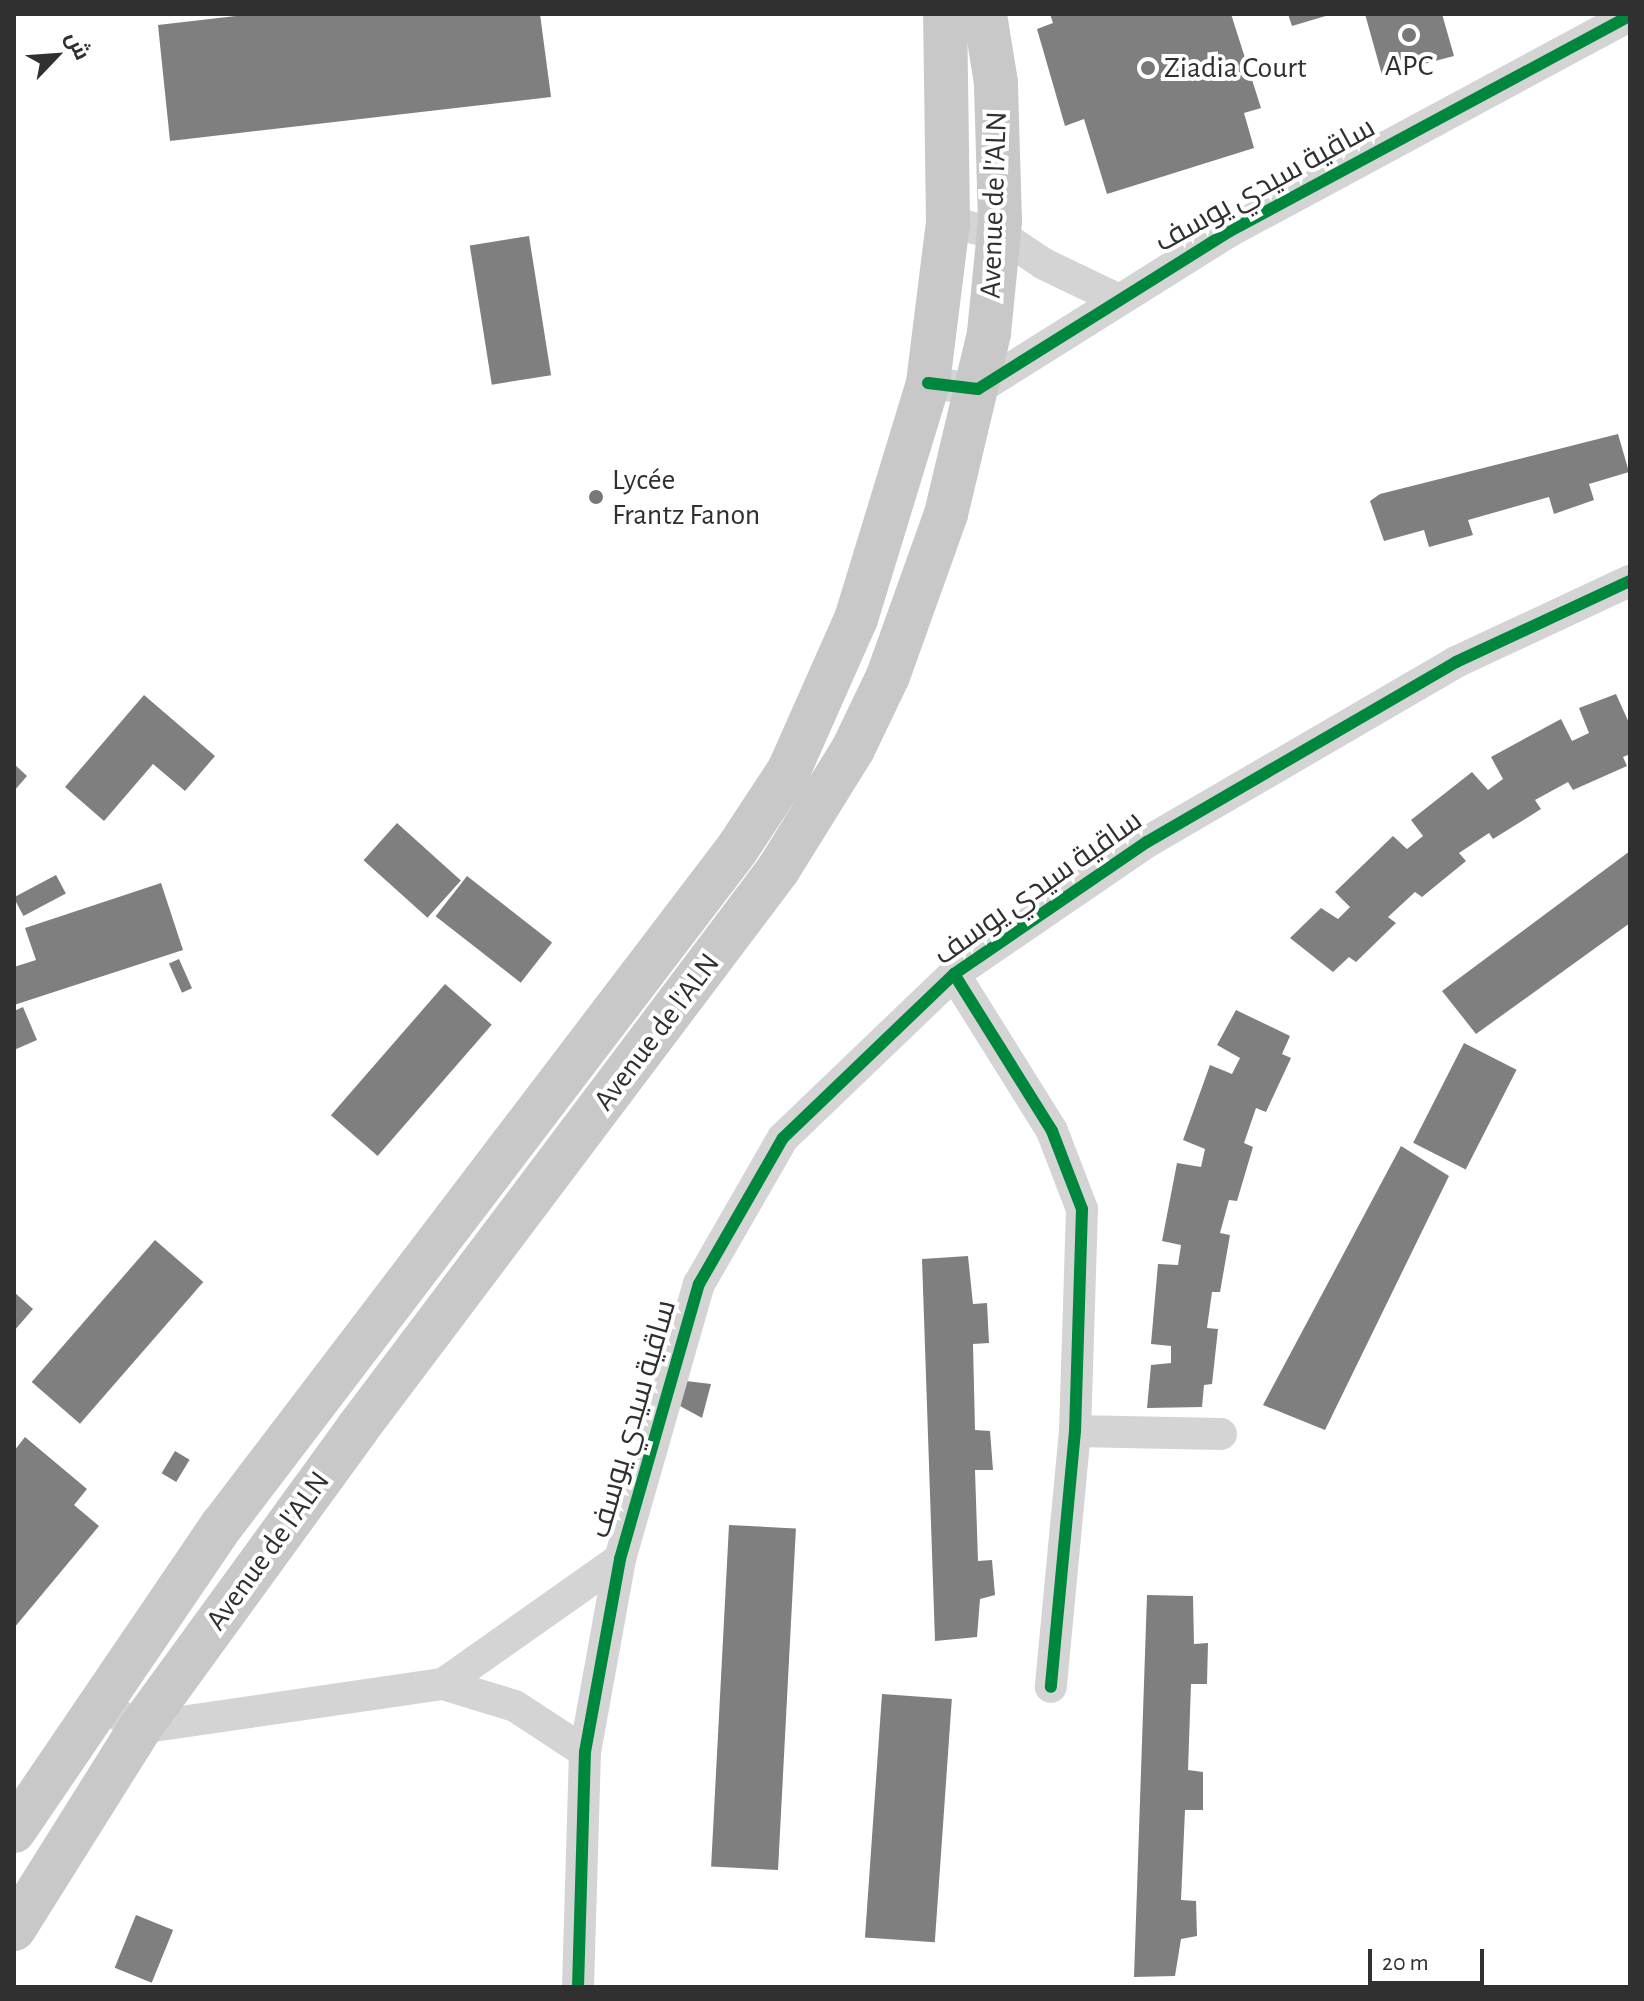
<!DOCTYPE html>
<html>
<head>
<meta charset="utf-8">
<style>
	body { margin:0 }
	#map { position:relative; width:1644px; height:2001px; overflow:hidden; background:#fff; font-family:"Alegreya Sans",Cairo,sans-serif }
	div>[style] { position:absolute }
	.building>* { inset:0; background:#7f7f7f; transform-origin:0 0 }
	.street>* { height:32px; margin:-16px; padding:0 16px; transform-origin:16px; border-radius:16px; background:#d4d4d4 }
	.primary>* { height:44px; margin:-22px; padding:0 22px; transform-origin:22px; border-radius:22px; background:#c8c8c8 }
	.cycleway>* { height:12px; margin:-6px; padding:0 6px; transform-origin:6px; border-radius:6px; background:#00873e }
	.dots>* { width:22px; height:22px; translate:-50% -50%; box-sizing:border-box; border:4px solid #fff; border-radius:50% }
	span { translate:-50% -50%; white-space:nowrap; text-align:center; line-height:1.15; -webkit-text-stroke:8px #fff; paint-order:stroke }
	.poi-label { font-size:30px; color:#303030 }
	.left { translate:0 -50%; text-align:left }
	.street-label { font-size:30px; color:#303030 }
	.frame { position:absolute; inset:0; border:16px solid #303030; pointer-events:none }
	.north { position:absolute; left:16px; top:16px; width:80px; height:80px; -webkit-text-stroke:6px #fff; paint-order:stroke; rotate:65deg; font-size:22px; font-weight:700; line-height:32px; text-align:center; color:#303030 }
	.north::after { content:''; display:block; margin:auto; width:28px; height:36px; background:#303030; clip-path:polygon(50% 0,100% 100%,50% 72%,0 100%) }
	.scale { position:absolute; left:1368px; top:1949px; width:116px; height:36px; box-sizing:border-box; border:4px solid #303030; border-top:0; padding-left:10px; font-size:24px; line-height:28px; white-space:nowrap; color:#303030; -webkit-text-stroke:6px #fff; paint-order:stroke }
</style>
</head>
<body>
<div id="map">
	<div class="building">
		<div style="clip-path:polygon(253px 14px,540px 14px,551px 97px,170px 141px,158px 25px)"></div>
		<div style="clip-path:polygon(1050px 14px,1231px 14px,1261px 108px,1244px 113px,1254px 148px,1107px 194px,1084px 119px,1065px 126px,1037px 29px,1053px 23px)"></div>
		<div style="clip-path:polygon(1288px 14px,1329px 14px,1329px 15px,1292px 26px)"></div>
		<div style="clip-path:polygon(1365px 14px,1442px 14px,1454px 56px,1382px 75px)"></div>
		<div style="left:529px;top:236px;width:141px;height:60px;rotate:81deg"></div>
		<div style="clip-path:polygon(1618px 434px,1629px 472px,1589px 484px,1594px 500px,1554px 514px,1549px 497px,1468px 520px,1473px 535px,1429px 547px,1424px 530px,1384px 541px,1370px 501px,1380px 494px)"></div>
		<div style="clip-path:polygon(1616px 694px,1630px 725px,1630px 754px,1623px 757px,1627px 766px,1573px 790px,1568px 782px,1535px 800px,1541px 809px,1493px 839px,1489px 833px,1459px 853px,1466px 861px,1422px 897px,1415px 892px,1388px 917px,1396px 923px,1356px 962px,1349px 957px,1333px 972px,1290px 938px,1321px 908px,1338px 919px,1350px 907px,1335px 892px,1393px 836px,1407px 849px,1423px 836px,1411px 820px,1472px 772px,1488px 790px,1503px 779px,1491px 757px,1561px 719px,1572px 741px,1589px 733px,1579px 708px)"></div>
		<div style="clip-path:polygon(144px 695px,215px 756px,185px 791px,153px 764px,104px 821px,65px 787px)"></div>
		<div style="clip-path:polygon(14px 764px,27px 776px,14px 791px)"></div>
		<div style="left:397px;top:823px;width:86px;height:50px;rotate:42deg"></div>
		<div style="clip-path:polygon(1630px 851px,1630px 923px,1476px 1034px,1442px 991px)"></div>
		<div style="left:56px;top:875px;width:21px;height:48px;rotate:62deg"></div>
		<div style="left:467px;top:876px;width:108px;height:51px;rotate:38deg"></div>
		<div style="clip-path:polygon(161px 883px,183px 950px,14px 1005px,14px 967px,36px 960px,25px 928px)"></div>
		<div style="left:179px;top:959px;width:32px;height:11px;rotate:66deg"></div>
		<div style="left:445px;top:984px;width:62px;height:174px;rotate:41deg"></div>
		<div style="clip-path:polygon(23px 1007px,37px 1040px,14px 1050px,14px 1011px)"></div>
		<div style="clip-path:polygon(1236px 1010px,1290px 1036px,1282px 1054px,1291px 1058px,1266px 1112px,1256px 1108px,1244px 1143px,1253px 1147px,1237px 1201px,1229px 1200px,1220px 1233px,1230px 1235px,1220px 1292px,1212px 1292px,1207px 1328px,1218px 1329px,1212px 1384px,1204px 1385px,1202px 1407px,1147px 1408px,1151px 1365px,1171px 1363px,1171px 1346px,1151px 1344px,1158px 1264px,1178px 1265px,1181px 1245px,1162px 1241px,1177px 1163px,1201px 1167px,1205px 1149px,1183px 1140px,1210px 1065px,1232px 1074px,1240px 1058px,1217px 1045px)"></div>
		<div style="left:1464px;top:1043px;width:59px;height:112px;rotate:27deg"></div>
		<div style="clip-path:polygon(1401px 1146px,1449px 1176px,1325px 1430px,1263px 1405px)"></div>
		<div style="left:155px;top:1240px;width:64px;height:188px;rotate:41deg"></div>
		<div style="clip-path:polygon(968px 1256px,973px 1304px,987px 1303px,989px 1343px,973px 1344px,975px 1430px,990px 1431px,993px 1470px,975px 1470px,978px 1561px,992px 1560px,995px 1595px,980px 1599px,977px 1637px,935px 1641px,922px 1259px)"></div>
		<div style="clip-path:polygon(14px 1292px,33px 1309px,14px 1331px)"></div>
		<div style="clip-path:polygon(686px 1381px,711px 1384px,702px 1418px,680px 1406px)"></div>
		<div style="clip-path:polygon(25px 1437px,87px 1489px,74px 1505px,99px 1526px,14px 1628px,14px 1451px)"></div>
		<div style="left:175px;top:1451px;width:17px;height:26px;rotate:31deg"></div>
		<div style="left:729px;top:1525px;width:67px;height:342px;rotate:3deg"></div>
		<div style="clip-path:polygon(1147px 1595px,1193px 1596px,1194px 1644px,1208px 1643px,1207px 1684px,1191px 1684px,1188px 1770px,1203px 1772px,1203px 1810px,1185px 1810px,1181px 1900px,1196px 1901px,1197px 1936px,1181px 1939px,1175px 1976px,1134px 1977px)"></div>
		<div style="left:882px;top:1694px;width:70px;height:244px;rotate:4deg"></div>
		<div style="left:136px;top:1915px;width:40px;height:57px;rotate:22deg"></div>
	</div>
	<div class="street">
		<div style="left:948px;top:222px;width:52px;rotate:13.2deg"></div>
		<div style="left:999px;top:234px;width:54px;rotate:33.7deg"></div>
		<div style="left:1044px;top:264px;width:81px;rotate:25.6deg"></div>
		<div style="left:928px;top:383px;width:50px;rotate:6.8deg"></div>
		<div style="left:978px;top:389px;width:297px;rotate:-32.1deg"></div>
		<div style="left:1230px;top:231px;width:454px;rotate:-28.3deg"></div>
		<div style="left:954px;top:974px;width:185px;rotate:58deg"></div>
		<div style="left:1052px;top:1131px;width:84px;rotate:69deg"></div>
		<div style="left:1082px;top:1209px;width:222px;rotate:91.8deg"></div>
		<div style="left:1075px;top:1431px;width:257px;rotate:95.4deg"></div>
		<div style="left:1075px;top:1431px;width:146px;rotate:1.2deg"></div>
		<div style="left:443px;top:1684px;width:217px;rotate:-35.2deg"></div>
		<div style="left:100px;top:1703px;width:47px;rotate:32deg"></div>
		<div style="left:140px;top:1728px;width:306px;rotate:-8.3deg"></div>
		<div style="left:443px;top:1684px;width:75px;rotate:17deg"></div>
		<div style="left:515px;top:1706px;width:84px;rotate:33.3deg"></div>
		<div style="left:578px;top:1987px;width:235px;rotate:-88.3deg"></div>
		<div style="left:585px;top:1752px;width:196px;rotate:-79.7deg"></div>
		<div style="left:620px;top:1559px;width:286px;rotate:-74deg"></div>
		<div style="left:699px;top:1284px;width:168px;rotate:-60.1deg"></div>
		<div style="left:783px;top:1138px;width:237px;rotate:-43.8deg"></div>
		<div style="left:954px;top:974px;width:234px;rotate:-34.4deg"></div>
		<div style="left:1147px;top:842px;width:358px;rotate:-30.2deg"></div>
		<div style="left:1456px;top:662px;width:192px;rotate:-25deg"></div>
	</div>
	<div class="primary">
		<div style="left:14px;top:1831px;width:371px;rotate:-55.8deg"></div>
		<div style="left:223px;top:1524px;width:848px;rotate:-52.71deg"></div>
		<div style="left:737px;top:849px;width:95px;rotate:-56.6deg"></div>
		<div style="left:789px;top:770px;width:165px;rotate:-66.1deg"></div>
		<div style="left:856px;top:619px;width:247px;rotate:-73deg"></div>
		<div style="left:928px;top:383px;width:162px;rotate:-82.9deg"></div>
		<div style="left:948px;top:222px;width:208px;rotate:-90.8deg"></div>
		<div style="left:14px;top:1929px;width:237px;rotate:-57.9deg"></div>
		<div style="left:140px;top:1728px;width:369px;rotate:-54deg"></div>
		<div style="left:357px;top:1429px;width:700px;rotate:-53.02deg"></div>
		<div style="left:778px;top:870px;width:142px;rotate:-58.2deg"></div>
		<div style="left:853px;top:749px;width:81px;rotate:-64.4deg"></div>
		<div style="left:888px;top:676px;width:172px;rotate:-70.3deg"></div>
		<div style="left:946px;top:514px;width:186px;rotate:-76.6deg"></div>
		<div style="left:989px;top:333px;width:113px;rotate:-84.4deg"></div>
		<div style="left:1000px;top:221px;width:138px;rotate:-91.7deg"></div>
		<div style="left:996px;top:83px;width:70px;rotate:-99.1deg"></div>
	</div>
	<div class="cycleway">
		<div style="left:928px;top:383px;width:50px;rotate:6.8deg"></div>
		<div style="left:978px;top:389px;width:297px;rotate:-32.1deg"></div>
		<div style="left:1230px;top:231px;width:454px;rotate:-28.3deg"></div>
		<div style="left:954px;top:974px;width:185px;rotate:58deg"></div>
		<div style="left:1052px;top:1131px;width:84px;rotate:69deg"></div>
		<div style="left:1082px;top:1209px;width:222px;rotate:91.8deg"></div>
		<div style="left:1075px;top:1431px;width:257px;rotate:95.4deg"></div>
		<div style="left:578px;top:1987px;width:235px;rotate:-88.3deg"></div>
		<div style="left:585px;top:1752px;width:196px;rotate:-79.7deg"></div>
		<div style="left:620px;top:1559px;width:286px;rotate:-74deg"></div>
		<div style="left:699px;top:1284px;width:168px;rotate:-60.1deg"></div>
		<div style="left:783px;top:1138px;width:237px;rotate:-43.8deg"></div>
		<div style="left:954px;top:974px;width:234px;rotate:-34.4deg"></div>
		<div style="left:1147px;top:842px;width:358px;rotate:-30.2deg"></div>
		<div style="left:1456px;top:662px;width:192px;rotate:-25deg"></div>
	</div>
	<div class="dots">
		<div style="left:1409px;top:35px;background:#787878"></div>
		<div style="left:1148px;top:68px;background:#787878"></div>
		<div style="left:596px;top:497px;background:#787878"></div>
	</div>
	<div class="poi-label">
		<span style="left:1409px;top:66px">APC</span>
		<span class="left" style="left:1164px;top:68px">Ziadia Court</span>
		<span class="left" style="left:612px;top:497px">Lycée<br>Frantz Fanon</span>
	</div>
	<div class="street-label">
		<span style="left:1265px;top:185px;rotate:-29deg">ساقية سيدي يوسف</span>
		<span style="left:994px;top:205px;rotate:-88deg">Avenue de l'ALN</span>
		<span style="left:1038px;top:888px;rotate:-35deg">ساقية سيدي يوسف</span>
		<span style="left:657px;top:1032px;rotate:-53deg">Avenue de l'ALN</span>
		<span style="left:633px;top:1419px;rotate:-74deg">ساقية سيدي يوسف</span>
		<span style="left:268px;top:1551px;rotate:-54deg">Avenue de l'ALN</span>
	</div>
	<div class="frame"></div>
	<div class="north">ش</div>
	<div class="scale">20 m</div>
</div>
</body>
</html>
